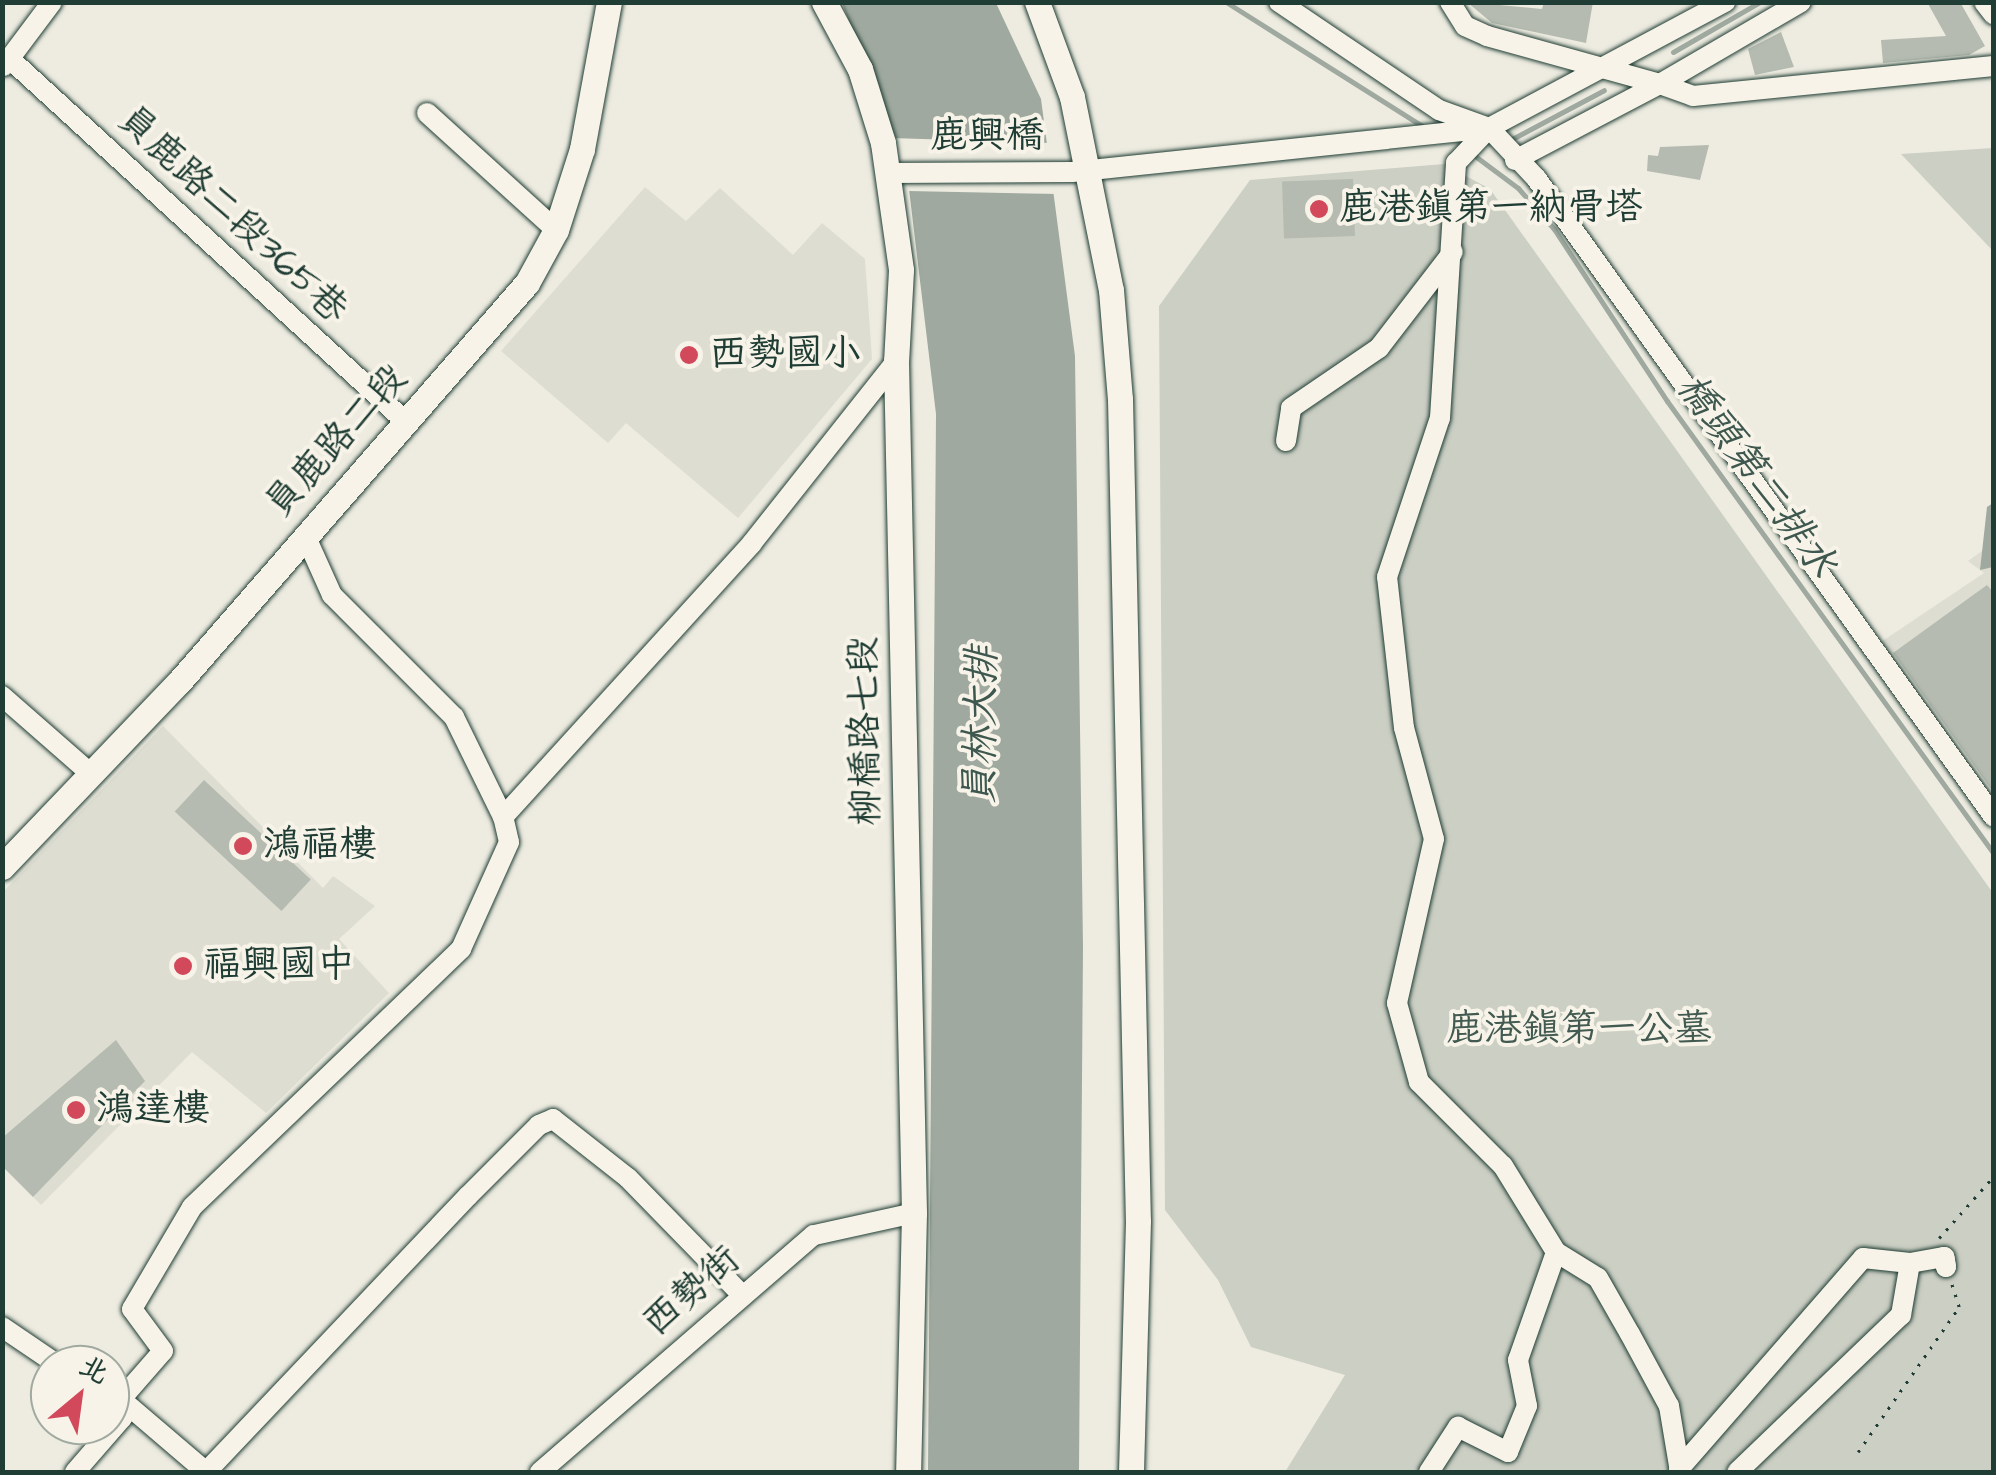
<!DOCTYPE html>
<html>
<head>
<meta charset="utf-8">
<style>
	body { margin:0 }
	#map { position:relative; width:1996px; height:1475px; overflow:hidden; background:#eeece1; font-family:"Architects Daughter","LXGW WenKai TC",sans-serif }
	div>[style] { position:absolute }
	.built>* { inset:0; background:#ddddd2 }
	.green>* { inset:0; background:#cccfc4 }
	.water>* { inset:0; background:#9fa99f }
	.pier>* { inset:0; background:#eeece1 }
	.stream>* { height:5px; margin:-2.5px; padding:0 2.5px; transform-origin:2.5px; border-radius:2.5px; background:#9fa99f }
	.building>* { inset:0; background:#b5bbb0; transform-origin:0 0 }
	.path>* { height:2.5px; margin-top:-1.25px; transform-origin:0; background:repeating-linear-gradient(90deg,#1f3d34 0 2.5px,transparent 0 10.5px) }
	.roads { filter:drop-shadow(0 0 2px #1f3d34) drop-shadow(0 0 2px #1f3d34) }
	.minor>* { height:20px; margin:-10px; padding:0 10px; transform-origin:10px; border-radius:10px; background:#f7f3e8 }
	.major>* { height:25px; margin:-12.5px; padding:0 12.5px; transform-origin:12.5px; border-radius:12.5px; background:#f7f3e8 }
	.dots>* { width:28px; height:28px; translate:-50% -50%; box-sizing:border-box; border:5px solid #f7f3e8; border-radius:50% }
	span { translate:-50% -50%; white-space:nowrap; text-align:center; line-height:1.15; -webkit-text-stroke:8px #f7f3e8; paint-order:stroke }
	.street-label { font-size:38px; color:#1f3d34 }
	.poi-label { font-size:38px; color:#1f3d34 }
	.left { translate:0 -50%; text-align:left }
	.park-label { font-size:38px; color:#425a51 }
	.water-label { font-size:40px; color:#3f584f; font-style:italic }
	.frame { position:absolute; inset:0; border:5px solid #1f3d34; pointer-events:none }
	.north { position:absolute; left:30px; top:1345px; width:100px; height:100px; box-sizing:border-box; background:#f7f3e8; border:2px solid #a1aaa0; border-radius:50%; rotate:29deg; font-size:28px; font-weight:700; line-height:40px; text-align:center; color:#1f3d34 }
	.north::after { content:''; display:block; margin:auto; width:35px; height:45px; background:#d1495b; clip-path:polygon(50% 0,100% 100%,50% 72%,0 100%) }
</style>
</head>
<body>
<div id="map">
	<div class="built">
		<div style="clip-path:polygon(645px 187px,686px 221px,720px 188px,793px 255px,822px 223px,865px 259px,872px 359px,738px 518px,626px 423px,608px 443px,501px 351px)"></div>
		<div style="clip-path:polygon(1993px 543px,1993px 817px,1872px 648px,1984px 573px,1968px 561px)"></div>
		<div style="clip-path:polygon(163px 726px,323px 888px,333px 876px,375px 906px,339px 939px,389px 993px,266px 1113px,192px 1052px,41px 1205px,3px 1166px,2px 893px)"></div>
	</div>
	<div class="green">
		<div style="clip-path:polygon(1993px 148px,1994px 148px,1993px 251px,1901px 154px)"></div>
		<div style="clip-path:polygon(1444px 164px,1490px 189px,1993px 893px,1993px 1472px,1285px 1472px,1345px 1375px,1251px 1347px,1218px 1280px,1165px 1210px,1159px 306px,1250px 180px)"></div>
	</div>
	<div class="water">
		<div style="clip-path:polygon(842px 3px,996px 3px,1041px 99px,1075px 356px,1083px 948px,1079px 1472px,928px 1472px,936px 414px,906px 164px)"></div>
		<div style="clip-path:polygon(1993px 503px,1993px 567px,1980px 570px,1987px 507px)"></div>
	</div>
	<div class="pier">
		<div style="clip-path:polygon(891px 138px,1052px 143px,1059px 194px,908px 191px)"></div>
	</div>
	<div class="stream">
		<div style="left:1226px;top:2px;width:238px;rotate:32.3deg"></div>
		<div style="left:1673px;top:52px;width:100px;rotate:-29.9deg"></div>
		<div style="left:1512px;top:139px;width:104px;rotate:-28deg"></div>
		<div style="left:1471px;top:153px;width:59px;rotate:36.7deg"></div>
		<div style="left:1518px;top:188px;width:55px;rotate:48.7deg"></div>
		<div style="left:1554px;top:229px;width:206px;rotate:56.7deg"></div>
		<div style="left:1667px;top:401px;width:559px;rotate:54.18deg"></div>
	</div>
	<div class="building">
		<div style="clip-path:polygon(1467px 2px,1542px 9px,1544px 2px,1593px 2px,1586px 43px,1492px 23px)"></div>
		<div style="clip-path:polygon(1927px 2px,1960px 2px,1985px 46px,1969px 55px,1883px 63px,1881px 40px,1946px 36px)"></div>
		<div style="clip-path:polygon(1781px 32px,1794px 67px,1755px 75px,1748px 49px)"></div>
		<div style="clip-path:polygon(1709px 145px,1700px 180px,1647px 171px,1648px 155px,1658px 156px,1660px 147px)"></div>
		<div style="left:1353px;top:179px;width:57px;height:71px;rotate:88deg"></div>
		<div style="clip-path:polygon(1987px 585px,1994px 593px,1994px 793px,1893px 653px)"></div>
		<div style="left:204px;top:780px;width:146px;height:43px;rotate:43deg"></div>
		<div style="clip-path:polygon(116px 1040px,145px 1081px,33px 1197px,2px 1166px,2px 1138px)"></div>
	</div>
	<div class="path">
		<div style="left:1939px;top:1238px;width:83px;rotate:-48.4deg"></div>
		<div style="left:1858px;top:1452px;width:177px;rotate:-55.1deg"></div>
		<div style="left:1959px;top:1307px;width:25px;rotate:-108deg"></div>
	</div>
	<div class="roads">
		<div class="minor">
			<div style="left:1279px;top:2px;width:193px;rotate:34deg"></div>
			<div style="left:1439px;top:110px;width:53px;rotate:19.8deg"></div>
			<div style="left:1489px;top:128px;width:268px;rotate:-28.1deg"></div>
			<div style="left:1450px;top:2px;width:28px;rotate:58deg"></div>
			<div style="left:1465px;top:26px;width:24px;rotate:24deg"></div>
			<div style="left:1487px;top:36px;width:180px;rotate:15.5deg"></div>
			<div style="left:1660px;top:84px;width:163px;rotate:-30.2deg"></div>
			<div style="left:1984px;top:2px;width:16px;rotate:52deg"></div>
			<div style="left:10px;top:59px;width:537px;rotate:42.51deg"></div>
			<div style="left:4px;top:66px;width:80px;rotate:-53.1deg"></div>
			<div style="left:427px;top:113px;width:174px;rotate:42.2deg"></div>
			<div style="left:1489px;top:128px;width:69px;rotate:46.8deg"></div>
			<div style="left:1536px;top:178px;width:786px;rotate:54.37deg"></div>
			<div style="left:1515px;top:160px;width:164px;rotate:-27.7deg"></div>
			<div style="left:1660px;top:84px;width:35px;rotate:20deg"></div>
			<div style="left:1693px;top:96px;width:302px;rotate:-5.7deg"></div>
			<div style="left:889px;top:173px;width:183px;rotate:-0.3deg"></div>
			<div style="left:1072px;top:172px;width:419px;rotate:-6deg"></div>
			<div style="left:1286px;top:441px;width:33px;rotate:-81deg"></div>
			<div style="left:1291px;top:408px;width:107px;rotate:-34.3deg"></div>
			<div style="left:1379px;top:348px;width:121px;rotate:-52.4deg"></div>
			<div style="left:305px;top:535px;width:66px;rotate:65.8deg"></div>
			<div style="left:332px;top:595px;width:173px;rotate:45deg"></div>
			<div style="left:454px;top:717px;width:111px;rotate:63.9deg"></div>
			<div style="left:2px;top:696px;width:118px;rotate:41.2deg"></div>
			<div style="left:1556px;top:1252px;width:49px;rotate:31.8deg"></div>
			<div style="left:1598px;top:1278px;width:64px;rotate:60.3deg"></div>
			<div style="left:1630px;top:1334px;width:82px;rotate:61.6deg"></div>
			<div style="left:1669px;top:1406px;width:67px;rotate:80.5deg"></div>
			<div style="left:1910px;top:1263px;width:35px;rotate:-10deg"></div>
			<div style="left:1944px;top:1257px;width:3px;rotate:72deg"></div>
			<div style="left:1945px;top:1260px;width:7px;rotate:82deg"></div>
			<div style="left:1946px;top:1267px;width:10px;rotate:-101deg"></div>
			<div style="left:2px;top:1327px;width:68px;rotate:34.2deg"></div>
			<div style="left:116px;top:1395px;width:118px;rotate:40.5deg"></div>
			<div style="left:1679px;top:1469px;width:280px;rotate:-48.9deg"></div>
			<div style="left:1863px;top:1258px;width:47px;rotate:6.1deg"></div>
			<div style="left:1910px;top:1263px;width:53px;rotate:99.8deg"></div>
			<div style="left:1901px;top:1315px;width:227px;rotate:136.2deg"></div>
			<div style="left:75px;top:1472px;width:72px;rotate:-49deg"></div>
			<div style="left:122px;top:1418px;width:20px;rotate:-90deg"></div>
			<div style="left:122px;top:1398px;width:62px;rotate:-48.9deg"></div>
			<div style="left:163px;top:1351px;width:52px;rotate:-126.4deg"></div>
			<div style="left:132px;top:1309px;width:118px;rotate:-59.5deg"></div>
			<div style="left:192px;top:1207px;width:373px;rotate:-43.8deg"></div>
			<div style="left:461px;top:949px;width:117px;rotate:-65.8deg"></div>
			<div style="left:509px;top:842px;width:26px;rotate:-103deg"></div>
			<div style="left:503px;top:817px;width:370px;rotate:-47.7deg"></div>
			<div style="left:752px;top:543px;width:232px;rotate:-51.6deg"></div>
			<div style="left:206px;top:1472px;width:381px;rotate:-46.5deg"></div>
			<div style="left:468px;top:1196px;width:100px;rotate:-45deg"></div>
			<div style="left:539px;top:1125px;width:15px;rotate:-23deg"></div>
			<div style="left:553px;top:1119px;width:95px;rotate:38.2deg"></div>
			<div style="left:628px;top:1178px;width:163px;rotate:45.7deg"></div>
			<div style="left:540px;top:1472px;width:362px;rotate:-40.9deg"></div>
			<div style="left:814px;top:1235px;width:102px;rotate:-12.4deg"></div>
			<div style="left:1429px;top:1472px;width:54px;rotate:-57.2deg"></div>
			<div style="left:1458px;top:1427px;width:56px;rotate:26.6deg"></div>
			<div style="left:1508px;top:1452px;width:50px;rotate:-67.6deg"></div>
			<div style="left:1527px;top:1406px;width:47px;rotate:-101.1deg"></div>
			<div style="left:1518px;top:1360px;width:114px;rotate:-70.6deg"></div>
			<div style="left:1556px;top:1252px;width:101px;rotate:-121.6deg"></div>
			<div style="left:1503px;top:1166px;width:119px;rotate:-135deg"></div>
			<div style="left:1419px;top:1082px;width:82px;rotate:-105.6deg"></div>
			<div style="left:1397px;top:1003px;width:168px;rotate:-77.3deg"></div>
			<div style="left:1434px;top:839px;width:115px;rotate:-105.1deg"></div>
			<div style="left:1404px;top:728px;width:152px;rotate:-96.4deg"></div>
			<div style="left:1387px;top:577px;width:168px;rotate:-71.6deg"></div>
			<div style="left:1440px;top:418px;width:256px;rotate:-86.4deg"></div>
			<div style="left:1456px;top:163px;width:48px;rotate:-46.7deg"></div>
		</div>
		<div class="major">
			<div style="left:824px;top:2px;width:76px;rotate:61.8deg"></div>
			<div style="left:860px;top:69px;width:77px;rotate:72.7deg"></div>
			<div style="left:883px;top:143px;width:128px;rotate:81.9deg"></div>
			<div style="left:901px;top:270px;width:91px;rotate:93.1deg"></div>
			<div style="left:896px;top:361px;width:852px;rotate:88.79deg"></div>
			<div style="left:914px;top:1213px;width:259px;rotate:91.3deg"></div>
			<div style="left:1037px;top:2px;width:101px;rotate:69.8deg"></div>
			<div style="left:1072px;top:97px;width:197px;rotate:78.6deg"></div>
			<div style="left:1111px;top:290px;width:109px;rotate:85.3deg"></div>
			<div style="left:1120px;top:399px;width:822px;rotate:88.75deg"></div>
			<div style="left:1138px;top:1221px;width:251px;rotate:91.6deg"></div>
			<div style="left:2px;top:867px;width:256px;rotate:-46.3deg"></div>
			<div style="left:179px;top:682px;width:529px;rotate:-48.91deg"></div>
			<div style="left:527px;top:283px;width:60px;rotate:-61.3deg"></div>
			<div style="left:556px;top:230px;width:85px;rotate:-72.2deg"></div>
			<div style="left:582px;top:149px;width:149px;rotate:-79.6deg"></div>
		</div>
	</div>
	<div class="dots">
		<div style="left:1319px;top:209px;background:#d1495b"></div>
		<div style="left:689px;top:355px;background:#d1495b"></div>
		<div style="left:243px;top:846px;background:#d1495b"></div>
		<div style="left:183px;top:966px;background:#d1495b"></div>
		<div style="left:76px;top:1110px;background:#d1495b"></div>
	</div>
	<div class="street-label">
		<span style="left:987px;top:137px">鹿興橋</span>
		<span style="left:232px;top:215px;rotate:43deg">員鹿路二段365巷</span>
		<span style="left:337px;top:442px;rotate:-48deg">員鹿路二段</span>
		<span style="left:866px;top:731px;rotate:-91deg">柳橋路七段</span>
		<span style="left:692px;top:1292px;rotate:-41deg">西勢街</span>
	</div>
	<div class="poi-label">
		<span class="left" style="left:1339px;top:209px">鹿港鎮第一納骨塔</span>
		<span class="left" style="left:709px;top:355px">西勢國小</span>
		<span class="left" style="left:263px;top:846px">鴻福樓</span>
		<span class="left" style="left:203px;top:966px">福興國中</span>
		<span class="left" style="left:96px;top:1110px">鴻達樓</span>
	</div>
	<div class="park-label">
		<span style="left:1579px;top:1030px">鹿港鎮第一公墓</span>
	</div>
	<div class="water-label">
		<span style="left:1756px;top:476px;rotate:54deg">橋頭第二排水</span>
		<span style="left:982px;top:726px;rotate:-89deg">員林大排</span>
	</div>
	<div class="frame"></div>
	<div class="north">北</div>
</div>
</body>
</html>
